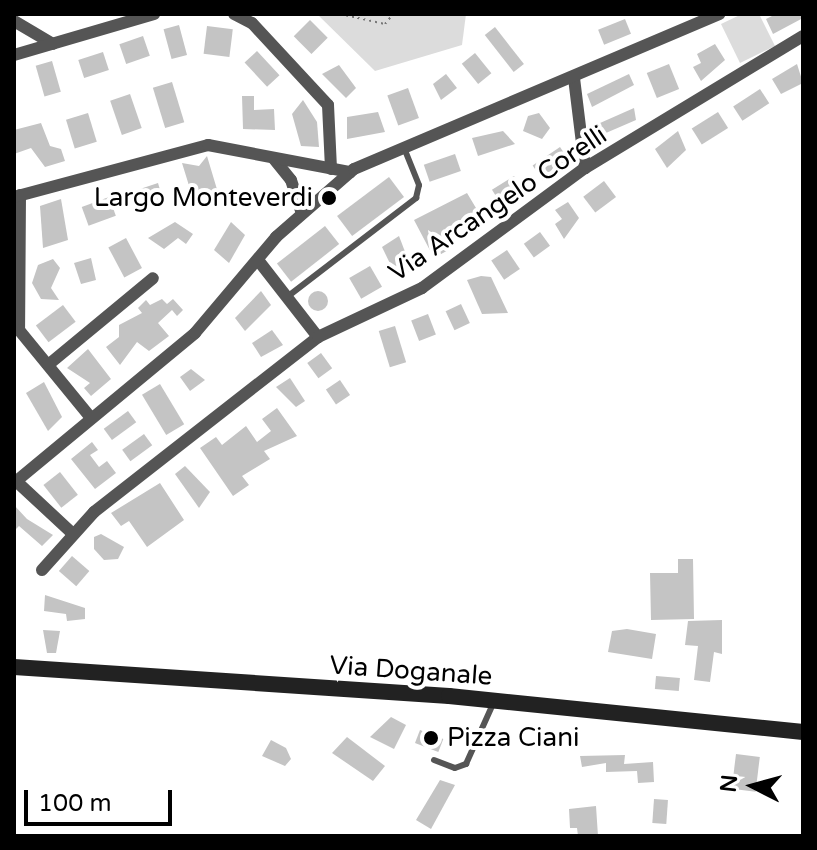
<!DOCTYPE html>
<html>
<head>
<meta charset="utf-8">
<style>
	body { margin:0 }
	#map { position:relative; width:817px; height:850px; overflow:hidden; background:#fff; font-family:"Varela Round",sans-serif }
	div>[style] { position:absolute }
	.green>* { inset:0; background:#dcdcdc }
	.building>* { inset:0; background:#c4c4c4; transform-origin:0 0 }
	.round { border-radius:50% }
	.path>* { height:2px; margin-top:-1px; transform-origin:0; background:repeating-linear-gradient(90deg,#777 0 2px,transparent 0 6px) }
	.lane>* { height:6px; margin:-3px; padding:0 3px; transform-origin:3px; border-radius:3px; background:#555 }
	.street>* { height:12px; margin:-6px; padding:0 6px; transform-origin:6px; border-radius:6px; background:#555 }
	.secondary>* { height:16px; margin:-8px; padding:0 8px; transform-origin:8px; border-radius:8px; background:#222 }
	.dots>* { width:22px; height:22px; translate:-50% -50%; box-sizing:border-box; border:4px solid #fff; border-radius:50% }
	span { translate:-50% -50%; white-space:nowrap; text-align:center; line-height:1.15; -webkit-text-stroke:8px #fff; paint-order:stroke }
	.poi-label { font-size:26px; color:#000 }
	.right { translate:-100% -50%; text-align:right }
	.left { translate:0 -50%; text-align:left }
	.street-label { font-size:26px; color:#000 }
	.frame { position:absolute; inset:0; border:16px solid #000; pointer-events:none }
	.north { position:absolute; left:713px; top:746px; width:80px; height:80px; -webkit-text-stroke:6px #fff; paint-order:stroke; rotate:276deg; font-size:22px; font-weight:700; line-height:32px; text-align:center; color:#000 }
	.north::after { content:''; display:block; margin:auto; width:28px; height:36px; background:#000; clip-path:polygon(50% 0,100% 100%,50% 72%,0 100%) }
	.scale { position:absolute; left:24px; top:790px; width:148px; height:36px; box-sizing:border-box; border:4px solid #000; border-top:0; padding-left:10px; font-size:24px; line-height:28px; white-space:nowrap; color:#000; -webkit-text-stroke:6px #fff; paint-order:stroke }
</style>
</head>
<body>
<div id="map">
	<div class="green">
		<div style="clip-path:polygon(317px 14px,466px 14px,462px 45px,375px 71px)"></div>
		<div style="clip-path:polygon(742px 14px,759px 14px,775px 46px,740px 63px,721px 24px)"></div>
	</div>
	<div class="building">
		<div style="clip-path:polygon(776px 14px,803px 14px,803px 18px,773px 34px,766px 19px)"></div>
		<div style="left:625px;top:19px;width:16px;height:29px;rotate:68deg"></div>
		<div style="left:310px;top:20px;width:25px;height:23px;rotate:45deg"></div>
		<div style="left:179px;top:25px;width:31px;height:16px;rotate:75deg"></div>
		<div style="left:207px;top:26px;width:26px;height:28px;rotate:7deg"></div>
		<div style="left:495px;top:27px;width:47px;height:13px;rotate:52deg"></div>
		<div style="left:143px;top:36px;width:21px;height:25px;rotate:71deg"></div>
		<div style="clip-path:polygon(715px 44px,725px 60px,701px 81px,693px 67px,701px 63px,697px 54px)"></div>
		<div style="left:257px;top:51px;width:33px;height:17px;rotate:47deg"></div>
		<div style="left:103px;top:52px;width:19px;height:26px;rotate:72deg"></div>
		<div style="left:475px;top:53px;width:26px;height:17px;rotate:51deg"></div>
		<div style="left:52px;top:61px;width:32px;height:17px;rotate:74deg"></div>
		<div style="left:669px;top:64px;width:27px;height:24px;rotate:68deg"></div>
		<div style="clip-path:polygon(797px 64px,803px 83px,781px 94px,772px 79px)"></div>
		<div style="clip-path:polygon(339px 65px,356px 88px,346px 98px,322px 74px)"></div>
		<div style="clip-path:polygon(446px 74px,457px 88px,441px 100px,433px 84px)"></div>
		<div style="clip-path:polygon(629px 74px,634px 85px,592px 107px,587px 94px)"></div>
		<div style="left:172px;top:82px;width:42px;height:20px;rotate:73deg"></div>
		<div style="left:408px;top:88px;width:32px;height:22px;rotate:70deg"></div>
		<div style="left:760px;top:89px;width:17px;height:32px;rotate:57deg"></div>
		<div style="left:130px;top:94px;width:36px;height:21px;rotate:71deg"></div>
		<div style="clip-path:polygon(242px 96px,254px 96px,254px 110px,274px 109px,275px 130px,243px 129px)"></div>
		<div style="clip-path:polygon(303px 100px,317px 122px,319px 147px,301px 146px,292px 114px)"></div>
		<div style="clip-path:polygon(634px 108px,636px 120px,592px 139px,591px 127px)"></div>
		<div style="clip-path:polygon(378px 112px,385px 132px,347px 139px,347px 117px)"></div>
		<div style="left:718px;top:112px;width:19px;height:31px;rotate:58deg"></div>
		<div style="left:88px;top:113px;width:30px;height:23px;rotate:73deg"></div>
		<div style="clip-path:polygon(539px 113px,550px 128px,542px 139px,523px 131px,528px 116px)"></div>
		<div style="clip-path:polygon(41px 123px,50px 146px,61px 149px,65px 161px,45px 167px,31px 148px,14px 154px,14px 130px)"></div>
		<div style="clip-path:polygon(503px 131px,515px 144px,478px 156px,472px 138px)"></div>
		<div style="clip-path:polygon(678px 131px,686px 150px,667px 168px,655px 149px)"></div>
		<div style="left:560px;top:147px;width:18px;height:33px;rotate:56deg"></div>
		<div style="left:455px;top:154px;width:18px;height:33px;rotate:71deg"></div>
		<div style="clip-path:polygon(207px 156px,219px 196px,206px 193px,195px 205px,182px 163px,199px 166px)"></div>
		<div style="left:514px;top:176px;width:15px;height:26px;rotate:58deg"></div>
		<div style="left:389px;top:177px;width:25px;height:65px;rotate:53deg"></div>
		<div style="left:604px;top:181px;width:20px;height:26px;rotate:53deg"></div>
		<div style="clip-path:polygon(158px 183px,163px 200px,142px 207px,140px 189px)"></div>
		<div style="clip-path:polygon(467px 193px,479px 213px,444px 234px,452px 248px,434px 258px,414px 220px)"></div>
		<div style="left:109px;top:197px;width:20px;height:29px;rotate:70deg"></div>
		<div style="clip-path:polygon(61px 199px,68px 240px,43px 248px,40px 206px)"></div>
		<div style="clip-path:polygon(568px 202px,579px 218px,564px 239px,555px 224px,562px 219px,555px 210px)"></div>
		<div style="clip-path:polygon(175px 222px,193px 234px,186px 244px,178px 238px,164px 249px,148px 238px)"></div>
		<div style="clip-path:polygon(231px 222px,245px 235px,229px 263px,214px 250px)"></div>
		<div style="left:325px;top:226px;width:23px;height:61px;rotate:52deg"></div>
		<div style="left:540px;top:232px;width:17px;height:20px;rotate:54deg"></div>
		<div style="clip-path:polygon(399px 236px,412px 270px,397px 278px,382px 247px)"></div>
		<div style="left:126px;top:238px;width:34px;height:20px;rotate:62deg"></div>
		<div style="left:507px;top:250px;width:23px;height:19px;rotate:56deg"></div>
		<div style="clip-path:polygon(91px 258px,96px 280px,81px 284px,74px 263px)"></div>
		<div style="clip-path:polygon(53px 259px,60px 268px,51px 288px,59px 300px,41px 299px,32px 283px,38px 265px)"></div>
		<div style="left:370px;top:266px;width:24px;height:24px;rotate:60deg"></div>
		<div style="clip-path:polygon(481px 276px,491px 277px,508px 313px,482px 314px,467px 280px)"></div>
		<div class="round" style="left:308px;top:291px;width:20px;height:20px"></div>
		<div style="clip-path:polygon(261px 291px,271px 305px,245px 331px,235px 318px)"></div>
		<div style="clip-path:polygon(162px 299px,167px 304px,173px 299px,183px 310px,177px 316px,172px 310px,158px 323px,169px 336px,149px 351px,137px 342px,120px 365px,106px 347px,119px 337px,119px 325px,142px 313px,138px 308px,146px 300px,150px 305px)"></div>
		<div style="left:461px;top:304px;width:21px;height:17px;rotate:65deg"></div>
		<div style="left:63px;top:305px;width:21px;height:34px;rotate:53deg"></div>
		<div style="left:428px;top:314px;width:22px;height:18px;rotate:69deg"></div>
		<div style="left:395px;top:326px;width:38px;height:17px;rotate:73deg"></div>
		<div style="clip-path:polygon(272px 330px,283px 345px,261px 357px,252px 343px)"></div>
		<div style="clip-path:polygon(88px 349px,111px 379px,91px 396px,84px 388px,90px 383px,67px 368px)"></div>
		<div style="left:321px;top:353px;width:19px;height:17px;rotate:54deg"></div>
		<div style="clip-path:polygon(191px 369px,205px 380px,190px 391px,180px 377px)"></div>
		<div style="clip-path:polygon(290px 378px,305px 401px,296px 407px,276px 387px)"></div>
		<div style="left:340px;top:380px;width:18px;height:17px;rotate:56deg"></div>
		<div style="clip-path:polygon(44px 382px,62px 417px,48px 431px,26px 393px)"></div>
		<div style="left:160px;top:384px;width:47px;height:21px;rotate:59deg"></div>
		<div style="clip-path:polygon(277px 408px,297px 436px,264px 451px,270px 459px,242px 476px,249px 485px,233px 496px,200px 448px,216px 437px,222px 445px,246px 426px,257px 442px,271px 431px,262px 419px)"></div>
		<div style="left:128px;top:411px;width:14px;height:30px;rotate:54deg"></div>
		<div style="left:144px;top:434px;width:14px;height:27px;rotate:54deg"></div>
		<div style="clip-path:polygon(92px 442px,98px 450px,90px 455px,99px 467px,107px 461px,116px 473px,95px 489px,71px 459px)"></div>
		<div style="clip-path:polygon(185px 466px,210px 492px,199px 508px,175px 474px)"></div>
		<div style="left:60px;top:472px;width:29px;height:21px;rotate:52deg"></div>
		<div style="clip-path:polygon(160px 483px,184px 520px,147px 547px,129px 521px,121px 526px,111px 513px)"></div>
		<div style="clip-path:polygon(14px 505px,27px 519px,53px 535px,42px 546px,19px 526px,14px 531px)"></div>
		<div style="clip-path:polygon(101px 534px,124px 547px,118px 559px,104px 560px,94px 549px,94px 537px)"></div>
		<div style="left:72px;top:556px;width:23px;height:20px;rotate:41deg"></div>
		<div style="clip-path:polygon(678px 559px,693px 559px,694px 619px,651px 620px,650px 573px,678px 573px)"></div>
		<div style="clip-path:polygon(45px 595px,85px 608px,85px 619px,67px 621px,66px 614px,44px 611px)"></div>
		<div style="clip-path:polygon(722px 620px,722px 654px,714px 652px,710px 682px,694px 680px,698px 646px,685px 645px,688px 621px)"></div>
		<div style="clip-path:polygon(627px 629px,656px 634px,652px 659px,608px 652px,612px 631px)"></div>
		<div style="clip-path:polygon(43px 630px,60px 631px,56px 653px,47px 653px)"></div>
		<div style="left:656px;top:676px;width:24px;height:13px;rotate:5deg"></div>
		<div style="clip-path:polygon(391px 717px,406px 725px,394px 749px,370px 737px)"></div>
		<div style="left:420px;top:730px;width:25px;height:14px;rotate:21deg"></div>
		<div style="clip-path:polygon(347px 737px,385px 766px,373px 781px,332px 753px)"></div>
		<div style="clip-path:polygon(271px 740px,286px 748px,291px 759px,285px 766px,262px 756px)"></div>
		<div style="left:736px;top:754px;width:24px;height:35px;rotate:7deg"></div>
		<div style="clip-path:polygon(625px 755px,624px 764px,653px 762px,654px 782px,638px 783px,637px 771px,606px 772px,606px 763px,582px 767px,580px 756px)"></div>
		<div style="clip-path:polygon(440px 780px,455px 785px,431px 829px,416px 820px)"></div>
		<div style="left:654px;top:799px;width:14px;height:24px;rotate:4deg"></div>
		<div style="clip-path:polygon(596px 806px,598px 836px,578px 836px,577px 828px,570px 828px,569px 809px)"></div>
	</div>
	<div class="path">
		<div style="left:340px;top:14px;width:46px;rotate:12.5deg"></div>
		<div style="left:385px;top:24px;width:13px;rotate:-51deg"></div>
	</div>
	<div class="lane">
		<div style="left:287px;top:297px;width:163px;rotate:-37.5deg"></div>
		<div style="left:416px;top:198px;width:13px;rotate:-77deg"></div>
		<div style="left:419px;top:185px;width:40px;rotate:-112deg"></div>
		<div style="left:434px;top:760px;width:22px;rotate:21deg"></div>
		<div style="left:455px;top:768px;width:12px;rotate:-20deg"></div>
		<div style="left:466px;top:764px;width:66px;rotate:-65.8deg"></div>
	</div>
	<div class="street">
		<div style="left:234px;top:14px;width:20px;rotate:27deg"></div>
		<div style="left:252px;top:23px;width:112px;rotate:47.2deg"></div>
		<div style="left:328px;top:105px;width:64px;rotate:87.3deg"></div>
		<div style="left:14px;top:21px;width:45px;rotate:30.5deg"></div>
		<div style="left:14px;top:55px;width:146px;rotate:-16.3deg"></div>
		<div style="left:574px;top:78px;width:91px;rotate:83deg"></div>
		<div style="left:274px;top:159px;width:27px;rotate:51deg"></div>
		<div style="left:291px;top:180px;width:33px;rotate:72deg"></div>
		<div style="left:20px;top:195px;width:135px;rotate:90.4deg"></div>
		<div style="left:19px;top:330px;width:114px;rotate:50.7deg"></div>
		<div style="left:14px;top:197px;width:201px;rotate:-15deg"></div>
		<div style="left:208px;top:145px;width:145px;rotate:10.8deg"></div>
		<div style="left:258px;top:260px;width:98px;rotate:52.1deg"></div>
		<div style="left:48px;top:365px;width:136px;rotate:-39.6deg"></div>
		<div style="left:16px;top:481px;width:78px;rotate:42.9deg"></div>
		<div style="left:14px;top:483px;width:235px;rotate:-39.6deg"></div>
		<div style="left:195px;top:333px;width:126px;rotate:-49.8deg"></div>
		<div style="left:276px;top:237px;width:103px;rotate:-41.1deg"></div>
		<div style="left:354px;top:169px;width:397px;rotate:-23deg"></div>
		<div style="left:42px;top:570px;width:78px;rotate:-48.1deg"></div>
		<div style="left:94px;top:512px;width:284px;rotate:-38deg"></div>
		<div style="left:318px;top:337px;width:115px;rotate:-25.2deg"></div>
		<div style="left:422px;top:288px;width:202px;rotate:-36.4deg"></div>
		<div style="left:585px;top:168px;width:255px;rotate:-31.2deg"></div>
	</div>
	<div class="secondary">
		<div style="left:14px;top:667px;width:436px;rotate:3.8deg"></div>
		<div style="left:449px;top:696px;width:356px;rotate:5.8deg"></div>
	</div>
	<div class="dots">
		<div style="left:329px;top:198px;background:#000"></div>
		<div style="left:431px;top:738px;background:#000"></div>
	</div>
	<div class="poi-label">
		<span class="right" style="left:313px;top:198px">Largo Monteverdi</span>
		<span class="left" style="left:447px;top:738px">Pizza Ciani</span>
	</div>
	<div class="street-label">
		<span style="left:498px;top:204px;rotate:-34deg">Via Arcangelo Corelli</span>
		<span style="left:411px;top:671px;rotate:4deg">Via Doganale</span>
	</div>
	<div class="frame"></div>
	<div class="north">N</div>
	<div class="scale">100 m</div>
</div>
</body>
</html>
